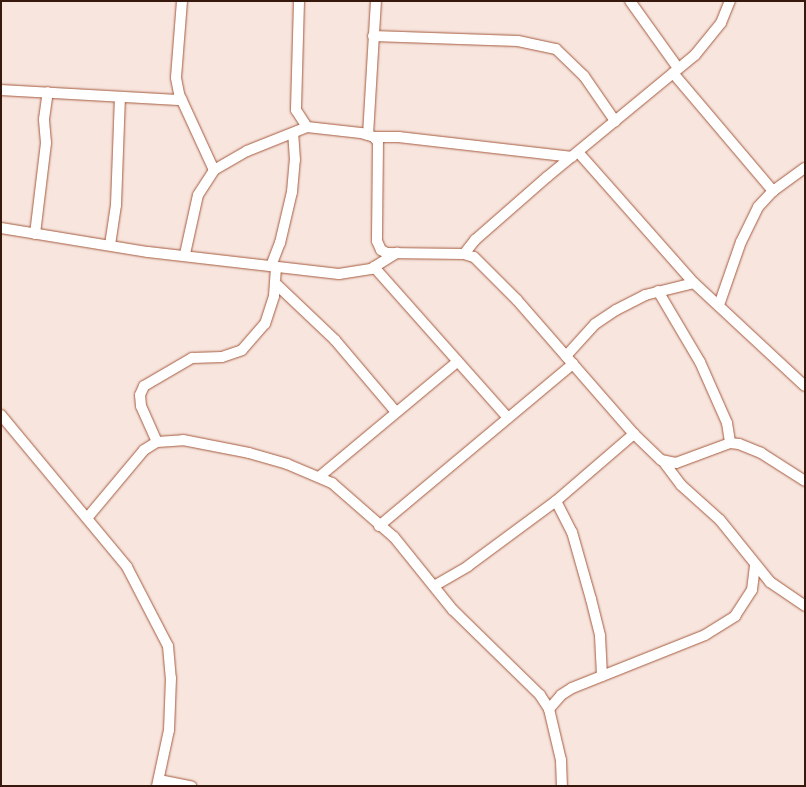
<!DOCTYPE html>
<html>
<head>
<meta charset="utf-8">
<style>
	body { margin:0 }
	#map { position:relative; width:806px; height:787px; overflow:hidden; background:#f7e5de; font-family:Roboto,sans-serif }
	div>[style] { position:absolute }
	.roads { filter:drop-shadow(0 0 1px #a65a3d) drop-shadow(0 0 1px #a65a3d) }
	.minor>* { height:10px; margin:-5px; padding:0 5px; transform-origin:5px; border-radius:5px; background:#fff }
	span { translate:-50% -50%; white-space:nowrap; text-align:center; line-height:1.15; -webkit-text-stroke:5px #f6f6f6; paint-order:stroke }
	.frame { position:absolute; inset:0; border:2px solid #37180c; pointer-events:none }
</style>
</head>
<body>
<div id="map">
	<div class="roads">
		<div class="minor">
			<div style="left:182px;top:1px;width:77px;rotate:94.5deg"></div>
			<div style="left:176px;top:78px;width:16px;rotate:79deg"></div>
			<div style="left:179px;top:94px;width:84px;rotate:65.3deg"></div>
			<div style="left:299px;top:1px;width:109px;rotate:91.6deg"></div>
			<div style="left:296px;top:110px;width:20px;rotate:57deg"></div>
			<div style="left:307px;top:127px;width:54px;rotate:6.3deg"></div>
			<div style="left:361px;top:133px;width:14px;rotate:17deg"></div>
			<div style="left:374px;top:137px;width:6px;rotate:51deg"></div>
			<div style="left:378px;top:142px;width:99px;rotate:90.6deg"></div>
			<div style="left:377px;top:241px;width:10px;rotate:66deg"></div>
			<div style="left:381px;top:250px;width:7px;rotate:27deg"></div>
			<div style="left:387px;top:253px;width:77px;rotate:0.7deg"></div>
			<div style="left:464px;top:254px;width:10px;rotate:17deg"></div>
			<div style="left:474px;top:257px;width:61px;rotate:45deg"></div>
			<div style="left:517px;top:300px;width:178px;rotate:48.9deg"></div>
			<div style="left:634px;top:434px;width:37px;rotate:44deg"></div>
			<div style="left:661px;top:460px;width:15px;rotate:11deg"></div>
			<div style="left:676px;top:463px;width:58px;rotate:-20.3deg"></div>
			<div style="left:730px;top:443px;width:9px;rotate:6deg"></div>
			<div style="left:739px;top:444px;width:24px;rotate:22deg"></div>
			<div style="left:761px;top:453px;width:52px;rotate:32.5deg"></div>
			<div style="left:630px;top:1px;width:82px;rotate:54.4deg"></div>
			<div style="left:373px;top:36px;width:145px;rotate:2deg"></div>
			<div style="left:518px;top:41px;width:39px;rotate:12deg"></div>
			<div style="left:556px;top:49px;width:39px;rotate:44deg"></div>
			<div style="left:584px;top:76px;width:55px;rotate:55.4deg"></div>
			<div style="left:673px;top:73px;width:155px;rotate:49.7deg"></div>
			<div style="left:1px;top:90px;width:181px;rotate:3.2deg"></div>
			<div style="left:368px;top:135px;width:134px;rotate:-86.6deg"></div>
			<div style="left:374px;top:137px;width:25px"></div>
			<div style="left:399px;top:137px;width:174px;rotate:6.6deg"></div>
			<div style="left:578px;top:152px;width:175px;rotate:48.5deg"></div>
			<div style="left:694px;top:283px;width:151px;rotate:42.9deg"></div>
			<div style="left:1px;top:228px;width:149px;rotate:9.3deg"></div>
			<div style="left:148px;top:252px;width:192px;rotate:6.6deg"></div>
			<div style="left:339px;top:274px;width:32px;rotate:-9deg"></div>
			<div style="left:371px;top:269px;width:31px;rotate:-32deg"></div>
			<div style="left:35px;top:234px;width:92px;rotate:-83.1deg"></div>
			<div style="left:46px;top:143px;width:24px;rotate:-95deg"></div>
			<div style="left:44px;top:119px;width:27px;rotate:-82deg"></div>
			<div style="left:110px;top:245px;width:40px;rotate:-81.5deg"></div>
			<div style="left:116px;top:205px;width:108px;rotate:-87.9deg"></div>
			<div style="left:185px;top:254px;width:60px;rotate:-77.6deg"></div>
			<div style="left:198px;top:195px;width:30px;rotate:-57deg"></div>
			<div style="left:214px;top:170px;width:38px;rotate:-30deg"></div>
			<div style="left:247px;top:151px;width:65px;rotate:-21.8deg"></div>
			<div style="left:464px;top:254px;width:18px;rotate:-52deg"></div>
			<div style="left:475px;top:240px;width:96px;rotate:-41.2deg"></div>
			<div style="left:547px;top:177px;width:192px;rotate:-39.5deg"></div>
			<div style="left:695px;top:55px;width:41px;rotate:-50.9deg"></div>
			<div style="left:721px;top:23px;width:24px;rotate:-68deg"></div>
			<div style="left:271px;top:266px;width:25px;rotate:-69deg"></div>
			<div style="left:280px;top:243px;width:52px;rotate:-76.8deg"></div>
			<div style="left:292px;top:192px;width:32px;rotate:-85deg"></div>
			<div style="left:295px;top:160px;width:27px;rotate:-94deg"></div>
			<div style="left:374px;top:267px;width:200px;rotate:48.4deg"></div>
			<div style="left:275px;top:283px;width:83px;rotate:43.5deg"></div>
			<div style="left:335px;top:340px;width:94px;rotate:49.7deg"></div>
			<div style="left:658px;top:291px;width:82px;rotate:59.4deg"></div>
			<div style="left:700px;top:362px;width:67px;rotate:66.1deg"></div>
			<div style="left:727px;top:423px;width:20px;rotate:81deg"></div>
			<div style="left:719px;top:305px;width:67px;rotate:-70.8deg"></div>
			<div style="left:741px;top:242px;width:39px;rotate:-64deg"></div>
			<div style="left:758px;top:207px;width:22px;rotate:-47deg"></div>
			<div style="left:773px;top:191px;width:39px;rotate:-36deg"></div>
			<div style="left:566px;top:356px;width:43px;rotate:-47.8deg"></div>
			<div style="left:595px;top:324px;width:25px;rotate:-34deg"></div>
			<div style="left:616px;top:310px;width:33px;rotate:-27deg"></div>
			<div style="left:645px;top:295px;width:50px;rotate:-13.8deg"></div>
			<div style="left:1px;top:415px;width:197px;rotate:50.3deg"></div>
			<div style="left:127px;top:567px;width:89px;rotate:62.6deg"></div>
			<div style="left:168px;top:646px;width:32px;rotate:85deg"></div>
			<div style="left:171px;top:678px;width:52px;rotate:92.2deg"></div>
			<div style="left:169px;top:730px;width:57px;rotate:102.1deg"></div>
			<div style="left:157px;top:442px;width:39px;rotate:-114deg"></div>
			<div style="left:141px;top:406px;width:11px;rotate:-95deg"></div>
			<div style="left:140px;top:395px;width:10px;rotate:-66deg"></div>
			<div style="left:144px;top:386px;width:56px;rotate:-30.3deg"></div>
			<div style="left:192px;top:358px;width:30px;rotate:-2deg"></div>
			<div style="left:222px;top:357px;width:21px;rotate:-19deg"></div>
			<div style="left:242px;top:350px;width:35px;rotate:-49deg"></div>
			<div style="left:265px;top:324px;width:29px;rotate:-72deg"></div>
			<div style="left:274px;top:296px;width:29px;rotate:-86deg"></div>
			<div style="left:663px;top:461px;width:30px;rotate:53deg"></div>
			<div style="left:681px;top:485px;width:52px;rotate:41.9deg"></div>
			<div style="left:720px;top:520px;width:80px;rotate:51.1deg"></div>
			<div style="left:770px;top:582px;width:42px;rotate:34.4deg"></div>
			<div style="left:319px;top:477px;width:180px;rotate:-39.8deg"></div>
			<div style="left:556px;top:501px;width:35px;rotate:63deg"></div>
			<div style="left:572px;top:532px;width:70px;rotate:74.2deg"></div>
			<div style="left:591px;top:599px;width:38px;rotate:76deg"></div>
			<div style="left:600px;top:636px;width:40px;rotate:87.1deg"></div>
			<div style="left:88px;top:517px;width:87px;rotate:-50.1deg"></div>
			<div style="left:144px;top:450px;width:15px;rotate:-32deg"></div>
			<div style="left:157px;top:442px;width:26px;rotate:-4deg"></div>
			<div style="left:183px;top:440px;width:67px;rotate:11.1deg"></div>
			<div style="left:249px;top:453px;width:40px;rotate:16deg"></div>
			<div style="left:287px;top:464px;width:49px;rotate:22.9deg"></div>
			<div style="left:332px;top:483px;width:82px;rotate:41.1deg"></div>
			<div style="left:394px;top:537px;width:94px;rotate:51.1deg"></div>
			<div style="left:453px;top:610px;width:122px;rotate:44.3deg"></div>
			<div style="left:540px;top:695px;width:17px;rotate:57deg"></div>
			<div style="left:549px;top:709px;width:52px;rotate:76.8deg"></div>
			<div style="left:561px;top:760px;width:26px;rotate:88deg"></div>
			<div style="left:379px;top:526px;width:253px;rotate:-39.9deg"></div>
			<div style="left:434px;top:586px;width:39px;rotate:-30deg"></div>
			<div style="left:468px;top:566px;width:109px;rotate:-36.5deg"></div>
			<div style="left:556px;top:501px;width:103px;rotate:-40.7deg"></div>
			<div style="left:549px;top:709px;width:18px;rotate:-49deg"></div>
			<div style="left:561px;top:695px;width:13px;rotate:-32deg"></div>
			<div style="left:572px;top:688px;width:143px;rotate:-21.7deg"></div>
			<div style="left:705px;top:635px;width:36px;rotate:-32deg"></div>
			<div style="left:735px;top:616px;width:31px;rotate:-57deg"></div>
			<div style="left:752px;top:590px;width:25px;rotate:-83deg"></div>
			<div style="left:159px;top:780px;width:33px;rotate:11deg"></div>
		</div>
	</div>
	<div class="frame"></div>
</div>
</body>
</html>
